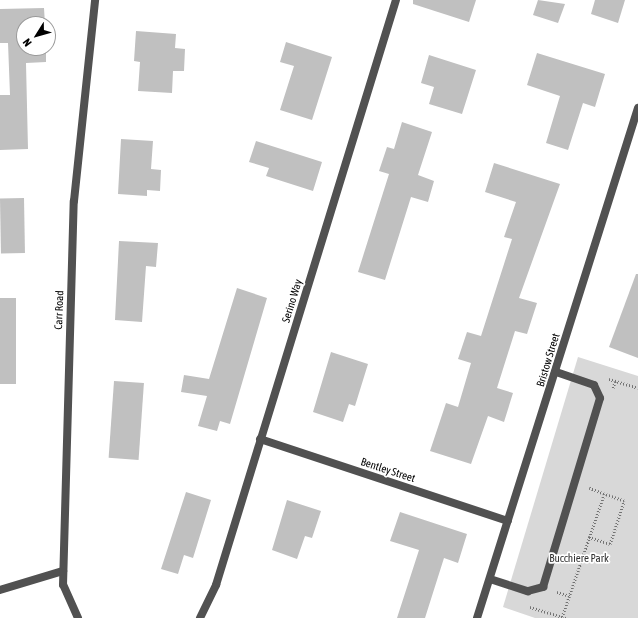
<!DOCTYPE html>
<html>
<head>
<meta charset="utf-8">
<style>
	body { margin:0 }
	#map { position:relative; width:638px; height:618px; overflow:hidden; background:#fff; font-family:"Asap Condensed",sans-serif }
	div>[style] { position:absolute }
	.green>* { inset:0; background:#d8d8d8 }
	.building>* { inset:0; background:#c0c0c0; transform-origin:0 0 }
	.path>* { height:2.5px; margin-top:-1.25px; transform-origin:0; background:repeating-linear-gradient(90deg,#737373 0 1px,transparent 0 3px) }
	.lane>* { height:8px; margin:-4px; padding:0 4px; transform-origin:4px; border-radius:4px; background:#515151 }
	.street>* { height:8px; margin:-4px; padding:0 4px; transform-origin:4px; border-radius:4px; background:#515151 }
	span { translate:-50% -50%; white-space:nowrap; text-align:center; line-height:1.15; -webkit-text-stroke:3.5px #fff; paint-order:stroke }
	.street-label { font-size:11px; color:#000 }
	.park-label { font-size:11px; color:#2f2f2f }
	.north { position:absolute; left:16px; top:16px; width:40px; height:40px; box-sizing:border-box; background:#fff; border:1px solid #999; border-radius:50%; rotate:233deg; font-size:11px; font-weight:700; line-height:16px; text-align:center; color:#000 }
	.north::after { content:''; display:block; margin:auto; width:14px; height:18px; background:#000; clip-path:polygon(50% 0,100% 100%,50% 72%,0 100%) }
</style>
</head>
<body>
<div id="map">
	<div class="green">
		<div style="clip-path:polygon(578px 357px,638px 376px,638px 618px,535px 618px,503px 607px)"></div>
	</div>
	<div class="building">
		<div style="clip-path:polygon(413px 0,476px 0,469px 22px,413px 4px)"></div>
		<div style="clip-path:polygon(538px 0,565px 4px,558px 23px,533px 15px)"></div>
		<div style="clip-path:polygon(595px 0,625px 0,618px 23px,591px 14px)"></div>
		<div style="clip-path:polygon(44px 8px,45px 24px,24px 24px,24px 48px,46px 48px,46px 62px,26px 63px,28px 149px,0 150px,0 95px,10px 95px,8px 43px,0 43px,0 9px)"></div>
		<div style="clip-path:polygon(136px 31px,176px 34px,175px 48px,185px 49px,184px 71px,173px 71px,172px 93px,138px 91px,140px 62px,134px 61px)"></div>
		<div style="clip-path:polygon(286px 42px,332px 57px,312px 120px,280px 110px,294px 66px,280px 62px)"></div>
		<div style="clip-path:polygon(537px 53px,605px 74px,595px 107px,583px 103px,568px 150px,546px 143px,560px 96px,527px 85px)"></div>
		<div style="clip-path:polygon(429px 55px,476px 70px,462px 114px,429px 104px,434px 87px,421px 83px)"></div>
		<div style="clip-path:polygon(402px 122px,432px 132px,418px 175px,434px 181px,428px 202px,411px 197px,385px 280px,358px 272px,389px 174px,379px 171px,387px 147px,394px 149px)"></div>
		<div style="clip-path:polygon(121px 139px,153px 141px,151px 169px,161px 170px,160px 191px,147px 190px,147px 196px,118px 194px)"></div>
		<div style="clip-path:polygon(256px 141px,322px 162px,313px 191px,266px 176px,269px 168px,249px 162px)"></div>
		<div style="clip-path:polygon(494px 163px,560px 184px,519px 298px,537px 303px,527px 334px,515px 331px,497px 388px,513px 393px,504px 422px,488px 416px,471px 464px,430px 451px,446px 403px,458px 407px,471px 363px,458px 359px,467px 332px,481px 336px,512px 239px,504px 237px,516px 202px,485px 192px)"></div>
		<div style="left:24px;top:198px;width:55px;height:24px;rotate:89deg"></div>
		<div style="clip-path:polygon(119px 241px,158px 243px,156px 267px,146px 266px,142px 322px,115px 320px)"></div>
		<div style="clip-path:polygon(636px 274px,638px 274px,638px 358px,609px 347px)"></div>
		<div style="clip-path:polygon(237px 288px,267px 298px,230px 424px,220px 421px,217px 431px,198px 426px,207px 396px,181px 392px,184px 375px,209px 379px)"></div>
		<div style="left:0;top:298px;width:16px;height:86px"></div>
		<div style="clip-path:polygon(331px 352px,368px 364px,355px 406px,349px 404px,343px 422px,313px 412px)"></div>
		<div style="left:114px;top:381px;width:30px;height:77px;rotate:4deg"></div>
		<div style="clip-path:polygon(186px 492px,211px 500px,193px 558px,184px 555px,178px 574px,161px 569px)"></div>
		<div style="clip-path:polygon(287px 500px,321px 511px,312px 538px,305px 536px,297px 559px,272px 550px)"></div>
		<div style="clip-path:polygon(400px 512px,467px 534px,458px 563px,444px 558px,425px 618px,397px 618px,419px 550px,390px 541px)"></div>
	</div>
	<div class="path">
		<div style="left:609px;top:379px;width:30px;rotate:17deg"></div>
		<div style="left:613px;top:388px;width:7px;rotate:-74deg"></div>
		<div style="left:589px;top:537px;width:22px;rotate:18deg"></div>
		<div style="left:610px;top:544px;width:45px;rotate:-72deg"></div>
		<div style="left:624px;top:501px;width:21px;rotate:-161deg"></div>
		<div style="left:557px;top:592px;width:14px;rotate:17deg"></div>
		<div style="left:530px;top:607px;width:38px;rotate:17deg"></div>
		<div style="left:562px;top:617px;width:130px;rotate:-71.1deg"></div>
		<div style="left:604px;top:494px;width:16px;rotate:-158deg"></div>
	</div>
	<div class="lane">
		<div style="left:490px;top:579px;width:40px;rotate:18deg"></div>
		<div style="left:528px;top:591px;width:16px;rotate:-15deg"></div>
		<div style="left:543px;top:587px;width:197px;rotate:-73.2deg"></div>
		<div style="left:600px;top:398px;width:14px;rotate:-115deg"></div>
		<div style="left:594px;top:385px;width:40px;rotate:-161.1deg"></div>
	</div>
	<div class="street">
		<div style="left:260px;top:439px;width:261px;rotate:18.3deg"></div>
		<div style="left:0;top:590px;width:66px;rotate:-16.8deg"></div>
		<div style="left:78px;top:618px;width:36px;rotate:-114deg"></div>
		<div style="left:63px;top:585px;width:384px;rotate:-88.4deg"></div>
		<div style="left:74px;top:201px;width:202px;rotate:-84deg"></div>
		<div style="left:200px;top:618px;width:37px;rotate:-64deg"></div>
		<div style="left:216px;top:585px;width:612px;rotate:-72.9deg"></div>
		<div style="left:477px;top:618px;width:535px;rotate:-72.48deg"></div>
	</div>
	<div class="street-label">
		<span style="left:292px;top:301px;rotate:-73deg">Serino Way</span>
		<span style="left:59px;top:310px;rotate:-88deg">Carr Road</span>
		<span style="left:548px;top:360px;rotate:-73deg">Bristow Street</span>
		<span style="left:388px;top:470px;rotate:18deg">Bentley Street</span>
	</div>
	<div class="park-label">
		<span style="left:579px;top:558px">Bucchiere Park</span>
	</div>
	<div class="north">N</div>
</div>
</body>
</html>
